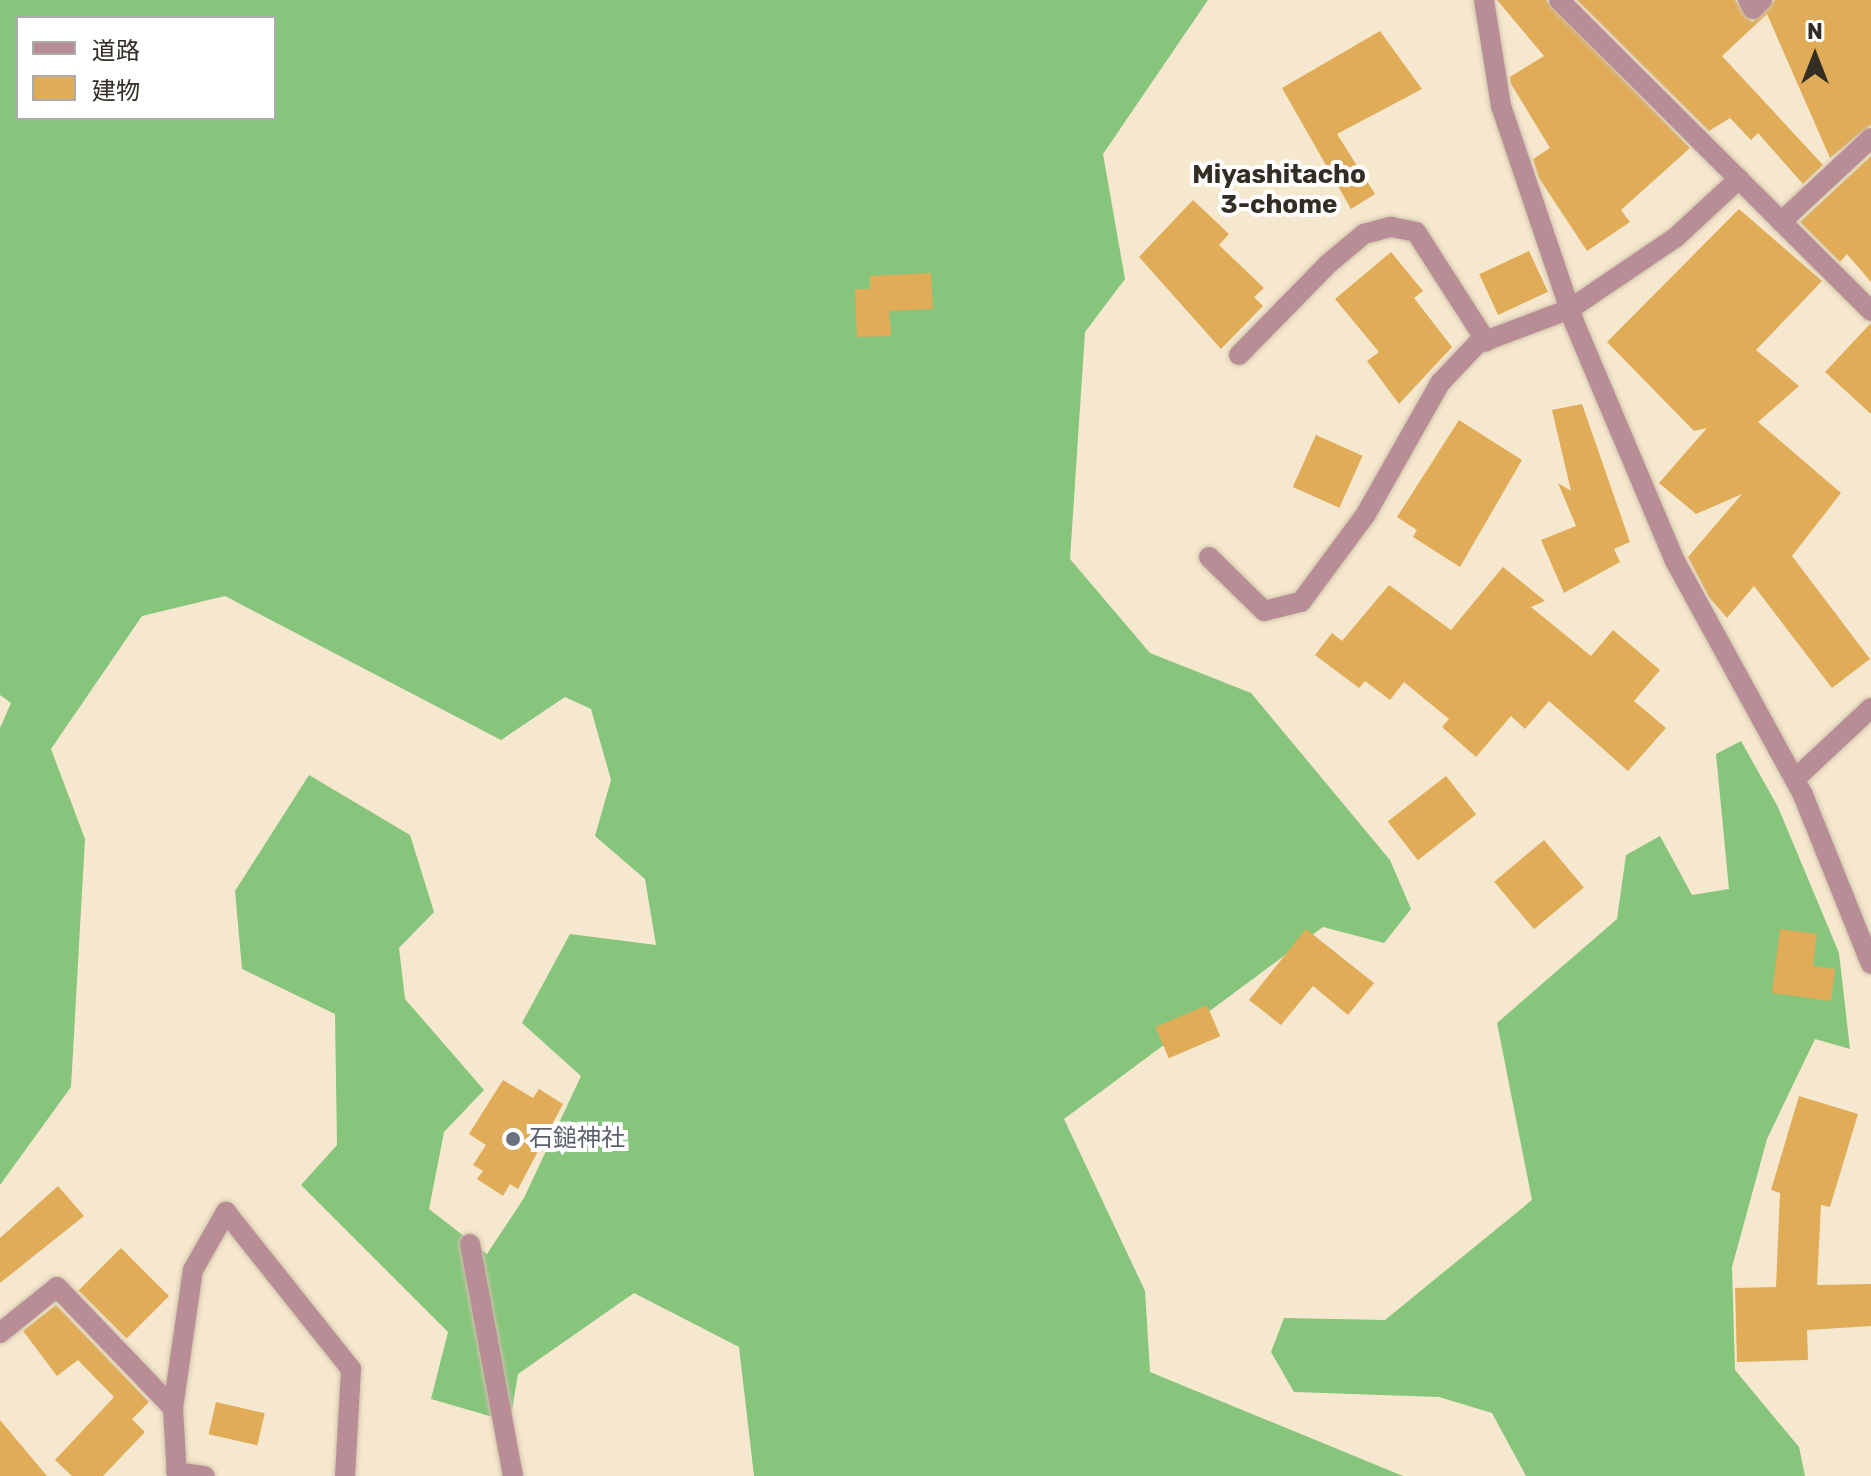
<!DOCTYPE html>
<html>
<head>
<meta charset="utf-8">
<style>
	body { margin:0 }
	#map { position:relative; width:1871px; height:1476px; overflow:hidden; background:#f6e8ce; font-family:Rubik,"Noto Sans JP",sans-serif }
	div>[style] { position:absolute }
	.forest>* { inset:0; background:#87c47c }
	.building>* { inset:0; background:#e0ac58; transform-origin:0 0 }
	.roads { filter:drop-shadow(0 0 2px #cfc3ac) drop-shadow(0 0 2px #cfc3ac) }
	.minor>* { height:20px; margin:-10px; padding:0 10px; transform-origin:10px; border-radius:10px; background:#b88d95 }
	.dots>* { width:22px; height:22px; translate:-50% -50%; box-sizing:border-box; border:4px solid #fff; border-radius:50% }
	span { translate:-50% -50%; white-space:nowrap; text-align:center; line-height:1.15; -webkit-text-stroke:8px #fff; paint-order:stroke }
	.worship-label { font-size:24px; color:#5b616d }
	.left { translate:0 -50%; text-align:left }
	.neighbourhood-label { font-size:26px; color:#332e24; font-weight:700 }
	.legend { position:absolute; left:16px; top:16px; width:260px; height:104px; box-sizing:border-box; background:#fff; border:2px solid #adaba7; margin:0; padding:10px 14px; list-style:none; font-size:24px; color:#332e24 }
	.legend li { display:flex; align-items:center; gap:16px; height:40px }
	.legend b { width:40px; border:2px solid #adaba7 }
	.north { position:absolute; left:1775px; top:16px; width:80px; height:80px; -webkit-text-stroke:6px #fff; paint-order:stroke; rotate:0deg; font-size:22px; font-weight:700; line-height:32px; text-align:center; color:#332e24 }
	.north::after { content:''; display:block; margin:auto; width:28px; height:36px; background:#332e24; clip-path:polygon(50% 0,100% 100%,50% 72%,0 100%) }
</style>
</head>
<body>
<div id="map">
	<div class="forest">
		<div style="clip-path:polygon(evenodd,0 0,1208px 0,1103px 154px,1125px 279px,1085px 332px,1070px 559px,1150px 653px,1251px 693px,1390px 860px,1411px 909px,1384px 943px,1323px 927px,1064px 1119px,1145px 1291px,1150px 1372px,1403px 1476px,754px 1476px,739px 1347px,634px 1293px,518px 1374px,510px 1422px,431px 1399px,448px 1332px,301px 1185px,337px 1145px,335px 1014px,242px 969px,235px 891px,309px 775px,410px 835px,434px 912px,399px 948px,405px 999px,484px 1090px,444px 1132px,429px 1209px,487px 1254px,524px 1198px,581px 1076px,522px 1023px,570px 934px,656px 945px,645px 879px,595px 836px,611px 780px,591px 709px,565px 697px,501px 740px,225px 596px,142px 616px,51px 749px,85px 839px,71px 1087px,0 1185px,0 728px,11px 703px,0 695px,0 0,18px 18px,274px 18px,274px 118px,18px 118px,18px 18px)"></div>
		<div style="clip-path:polygon(1741px 741px,1778px 807px,1839px 953px,1850px 1049px,1815px 1039px,1767px 1139px,1732px 1267px,1735px 1370px,1799px 1447px,1805px 1476px,1526px 1476px,1492px 1413px,1439px 1397px,1294px 1392px,1271px 1352px,1284px 1318px,1385px 1320px,1532px 1200px,1497px 1023px,1617px 919px,1626px 855px,1660px 836px,1692px 895px,1729px 889px,1716px 754px)"></div>
	</div>
	<div class="building">
		<div style="clip-path:polygon(1497px 0,1546px 0,1690px 148px,1621px 210px,1630px 222px,1587px 251px,1539px 178px,1533px 159px,1550px 148px,1511px 84px,1510px 77px,1544px 56px)"></div>
		<div style="clip-path:polygon(1577px 0,1735px 0,1752px 22px,1775px 0,1871px 0,1871px 125px,1830px 158px,1767px 14px,1722px 56px,1823px 165px,1803px 184px,1758px 133px,1751px 140px,1730px 118px,1709px 131px)"></div>
		<div style="clip-path:polygon(1380px 31px,1422px 89px,1337px 134px,1375px 194px,1351px 209px,1282px 88px)"></div>
		<div style="clip-path:polygon(1871px 156px,1871px 282px,1847px 254px,1840px 262px,1800px 222px)"></div>
		<div style="clip-path:polygon(1193px 200px,1229px 234px,1219px 245px,1264px 288px,1254px 297px,1263px 306px,1221px 349px,1139px 257px)"></div>
		<div style="clip-path:polygon(1739px 209px,1822px 281px,1756px 350px,1799px 386px,1758px 422px,1841px 493px,1792px 556px,1870px 659px,1832px 688px,1754px 586px,1727px 618px,1709px 597px,1688px 557px,1742px 494px,1696px 514px,1659px 483px,1707px 428px,1694px 431px,1607px 342px)"></div>
		<div style="left:1529px;top:251px;width:45px;height:55px;rotate:65deg"></div>
		<div style="clip-path:polygon(1391px 252px,1423px 291px,1414px 298px,1452px 347px,1399px 404px,1367px 361px,1379px 352px,1335px 299px)"></div>
		<div style="clip-path:polygon(931px 273px,933px 309px,889px 311px,891px 336px,857px 337px,855px 289px,870px 289px,870px 276px)"></div>
		<div style="clip-path:polygon(1870px 324px,1871px 324px,1871px 414px,1825px 372px)"></div>
		<div style="clip-path:polygon(1582px 404px,1630px 542px,1614px 549px,1620px 562px,1564px 593px,1541px 540px,1576px 526px,1558px 483px,1571px 491px,1552px 410px)"></div>
		<div style="clip-path:polygon(1459px 420px,1522px 460px,1460px 567px,1413px 537px,1417px 530px,1397px 517px)"></div>
		<div style="left:1316px;top:435px;width:51px;height:57px;rotate:24deg"></div>
		<div style="clip-path:polygon(1503px 567px,1545px 601px,1531px 607px,1591px 656px,1613px 630px,1660px 670px,1634px 701px,1666px 728px,1628px 771px,1549px 701px,1525px 729px,1511px 716px,1476px 757px,1442px 727px,1449px 719px,1404px 682px,1390px 700px,1365px 681px,1359px 688px,1315px 655px,1332px 633px,1342px 641px,1389px 585px,1451px 630px)"></div>
		<div style="left:1446px;top:776px;width:49px;height:74px;rotate:52deg"></div>
		<div style="left:1544px;top:840px;width:62px;height:65px;rotate:50deg"></div>
		<div style="clip-path:polygon(1306px 929px,1374px 983px,1348px 1015px,1313px 986px,1281px 1025px,1249px 1000px)"></div>
		<div style="clip-path:polygon(1780px 929px,1817px 934px,1813px 966px,1835px 969px,1831px 1001px,1772px 993px)"></div>
		<div style="left:1207px;top:1005px;width:34px;height:56px;rotate:67deg"></div>
		<div style="clip-path:polygon(503px 1080px,533px 1098px,539px 1089px,563px 1104px,518px 1189px,510px 1184px,503px 1196px,477px 1179px,483px 1171px,473px 1165px,486px 1145px,469px 1134px)"></div>
		<div style="clip-path:polygon(1799px 1096px,1858px 1114px,1830px 1207px,1821px 1205px,1817px 1285px,1871px 1284px,1871px 1326px,1807px 1330px,1808px 1360px,1737px 1362px,1735px 1288px,1776px 1287px,1780px 1193px,1771px 1190px)"></div>
		<div style="clip-path:polygon(58px 1186px,84px 1216px,0 1283px,0 1238px)"></div>
		<div style="left:121px;top:1248px;width:68px;height:60px;rotate:45deg"></div>
		<div style="clip-path:polygon(56px 1305px,149px 1402px,132px 1419px,145px 1432px,103px 1476px,72px 1476px,55px 1460px,114px 1397px,78px 1360px,57px 1376px,23px 1331px)"></div>
		<div style="left:216px;top:1402px;width:50px;height:33px;rotate:13deg"></div>
		<div style="clip-path:polygon(0 1420px,47px 1476px,0 1476px)"></div>
	</div>
	<div class="roads">
		<div class="minor">
			<div style="left:1484px;top:0;width:107px;rotate:80.9deg"></div>
			<div style="left:1501px;top:106px;width:228px;rotate:71.3deg"></div>
			<div style="left:1574px;top:322px;width:259px;rotate:67.1deg"></div>
			<div style="left:1675px;top:561px;width:267px;rotate:61.3deg"></div>
			<div style="left:1803px;top:795px;width:182px;rotate:68.1deg"></div>
			<div style="left:1559px;top:0;width:441px;rotate:44.9deg"></div>
			<div style="left:1748px;top:0;width:10px;rotate:61deg"></div>
			<div style="left:1753px;top:9px;width:13px;rotate:-45deg"></div>
			<div style="left:1781px;top:222px;width:123px;rotate:-43deg"></div>
			<div style="left:1239px;top:355px;width:127px;rotate:-45.6deg"></div>
			<div style="left:1328px;top:264px;width:47px;rotate:-39.8deg"></div>
			<div style="left:1364px;top:234px;width:28px;rotate:-15deg"></div>
			<div style="left:1391px;top:227px;width:25px;rotate:11deg"></div>
			<div style="left:1416px;top:232px;width:130px;rotate:57.3deg"></div>
			<div style="left:1209px;top:557px;width:77px;rotate:44.5deg"></div>
			<div style="left:1264px;top:611px;width:38px;rotate:-14deg"></div>
			<div style="left:1301px;top:602px;width:109px;rotate:-53.5deg"></div>
			<div style="left:1366px;top:514px;width:150px;rotate:-60.5deg"></div>
			<div style="left:1440px;top:383px;width:54px;rotate:-46.5deg"></div>
			<div style="left:1477px;top:344px;width:99px;rotate:-20.6deg"></div>
			<div style="left:1570px;top:309px;width:127px;rotate:-34.1deg"></div>
			<div style="left:1675px;top:238px;width:87px;rotate:-42.7deg"></div>
			<div style="left:1795px;top:779px;width:104px;rotate:-43.1deg"></div>
			<div style="left:470px;top:1244px;width:236px;rotate:79.5deg"></div>
			<div style="left:0;top:1333px;width:73px;rotate:-38.9deg"></div>
			<div style="left:57px;top:1287px;width:168px;rotate:46.2deg"></div>
			<div style="left:176px;top:1472px;width:29px;rotate:8deg"></div>
			<div style="left:177px;top:1476px;width:68px;rotate:-93.4deg"></div>
			<div style="left:173px;top:1408px;width:139px;rotate:-81.8deg"></div>
			<div style="left:193px;top:1270px;width:67px;rotate:-60.4deg"></div>
			<div style="left:226px;top:1212px;width:201px;rotate:51.5deg"></div>
			<div style="left:351px;top:1369px;width:107px;rotate:93.2deg"></div>
		</div>
	</div>
	<div class="dots">
		<div style="left:513px;top:1139px;background:#6b7280"></div>
	</div>
	<div class="worship-label">
		<span class="left" style="left:529px;top:1139px">石鎚神社</span>
	</div>
	<div class="neighbourhood-label">
		<span style="left:1279px;top:190px">Miyashitacho<br>3-chome</span>
	</div>
	<ul class="legend">
	<li><b style="height:10px;background:#b88d95"></b>道路</li>
	<li><b style="height:22px;background:#e0ac58"></b>建物</li>
	</ul>
	<div class="north">N</div>
</div>
</body>
</html>
